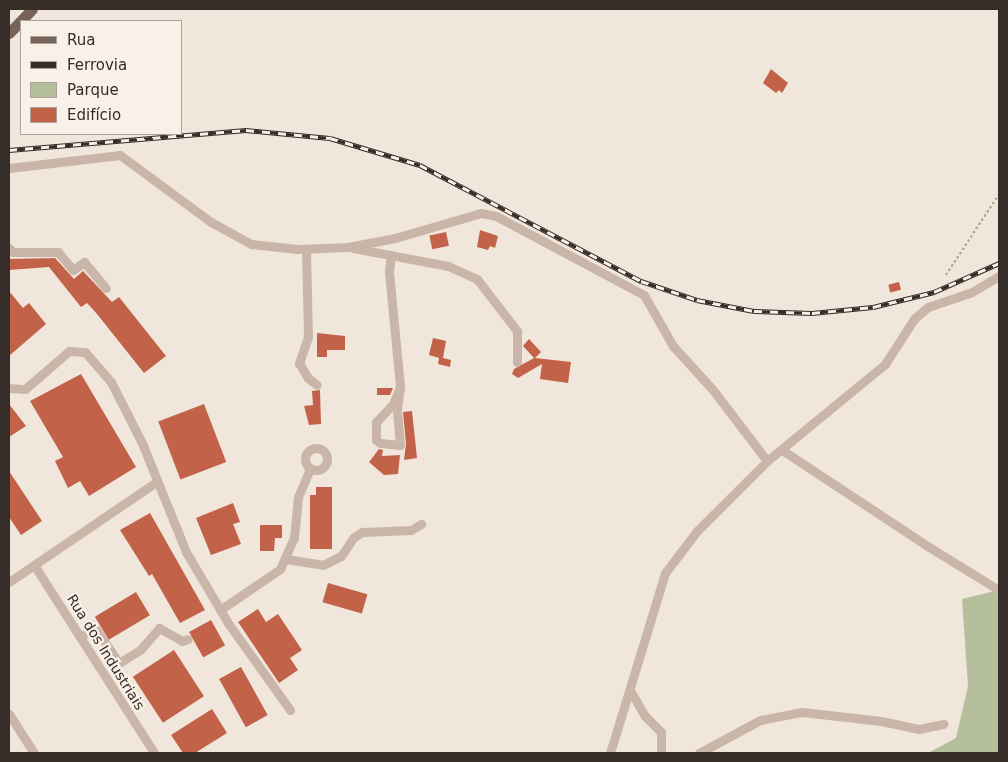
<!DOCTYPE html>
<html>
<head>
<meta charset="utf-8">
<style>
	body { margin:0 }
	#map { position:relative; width:1008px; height:762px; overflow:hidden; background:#f1e6dc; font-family:"DejaVu Sans",sans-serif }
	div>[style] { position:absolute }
	.green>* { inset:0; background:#b5bf9c }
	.building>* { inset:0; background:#c16249; transform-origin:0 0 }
	.path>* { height:2px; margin-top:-1px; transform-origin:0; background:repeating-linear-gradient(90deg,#b4a092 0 2.5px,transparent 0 5px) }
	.minor>* { height:9px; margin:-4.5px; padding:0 4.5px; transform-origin:4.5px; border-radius:4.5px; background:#c9b6a8 }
	.minor>.ring { margin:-4.5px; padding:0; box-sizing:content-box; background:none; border:9px solid #c9b6a8; border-radius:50% }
	.major>* { height:11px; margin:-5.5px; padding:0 5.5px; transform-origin:5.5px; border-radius:5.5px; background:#77625a }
	.rail>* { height:4.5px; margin-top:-2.25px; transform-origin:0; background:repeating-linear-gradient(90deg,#f9f0e8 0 8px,#362c28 0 16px); box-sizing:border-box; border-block:1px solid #362c28 }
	span { translate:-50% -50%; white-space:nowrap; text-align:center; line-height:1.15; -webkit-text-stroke:4.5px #f9f0e8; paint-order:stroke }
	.street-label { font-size:14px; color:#362c28 }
	.frame { position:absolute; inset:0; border:10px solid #362c28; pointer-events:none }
	.legend { position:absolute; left:20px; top:20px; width:162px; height:115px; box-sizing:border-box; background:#f9f0e8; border:1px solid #aba29b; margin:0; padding:6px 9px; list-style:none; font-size:15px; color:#362c28 }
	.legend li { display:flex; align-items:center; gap:10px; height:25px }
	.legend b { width:25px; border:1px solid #aba29b }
</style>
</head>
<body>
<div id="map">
	<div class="green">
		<div style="clip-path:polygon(999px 590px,999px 753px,928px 753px,956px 738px,968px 686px,962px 599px)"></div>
	</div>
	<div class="building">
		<div style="clip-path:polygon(771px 69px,788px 83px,782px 93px,779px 90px,776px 93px,763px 83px)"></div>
		<div style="clip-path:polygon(480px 230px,498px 236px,495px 248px,490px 246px,488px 250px,477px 247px)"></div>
		<div style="left:446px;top:232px;width:14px;height:17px;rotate:78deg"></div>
		<div style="clip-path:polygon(55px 258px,74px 279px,83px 271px,112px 302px,119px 297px,166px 356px,144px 373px,97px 314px,87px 303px,81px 307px,49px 267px,9px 270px,9px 259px)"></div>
		<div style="left:899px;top:282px;width:8px;height:11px;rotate:76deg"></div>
		<div style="clip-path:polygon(9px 291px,23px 308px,29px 303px,46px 324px,9px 356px)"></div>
		<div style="clip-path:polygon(317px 333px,345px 336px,345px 350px,327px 350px,327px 357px,317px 357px)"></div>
		<div style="clip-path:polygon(433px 338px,446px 341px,443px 358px,451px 360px,450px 367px,438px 364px,439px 358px,429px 355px)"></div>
		<div style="clip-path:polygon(529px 339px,541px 352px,535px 358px,571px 362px,568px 383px,540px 379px,542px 364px,518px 378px,512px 374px,514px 369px,534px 358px,523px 346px)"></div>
		<div style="clip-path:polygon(81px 374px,136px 467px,89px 496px,80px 481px,68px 488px,55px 461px,63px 457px,30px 401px)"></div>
		<div style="clip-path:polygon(377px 388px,393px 388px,390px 395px,377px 395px)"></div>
		<div style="clip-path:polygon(320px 390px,321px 424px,309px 425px,304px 406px,313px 405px,312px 391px)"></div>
		<div style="clip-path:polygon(9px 404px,26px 426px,9px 437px)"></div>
		<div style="left:204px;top:404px;width:62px;height:49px;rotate:69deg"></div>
		<div style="clip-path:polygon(412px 411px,417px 458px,404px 460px,406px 444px,403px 412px)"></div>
		<div style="clip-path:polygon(379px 449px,383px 450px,382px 456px,400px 455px,398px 474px,384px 475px,369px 462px)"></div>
		<div style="clip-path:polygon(9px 471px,42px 521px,21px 535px,9px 517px)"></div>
		<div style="clip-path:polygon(316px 487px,332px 487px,332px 549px,310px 549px,310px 495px,316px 495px)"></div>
		<div style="clip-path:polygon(233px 503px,240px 522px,233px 524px,241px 544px,211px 555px,196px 518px)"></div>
		<div style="clip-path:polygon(150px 513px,205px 610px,180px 623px,152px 574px,149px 576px,120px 530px)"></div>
		<div style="clip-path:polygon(260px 525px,282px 525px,282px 538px,275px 538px,274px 551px,260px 551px)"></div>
		<div style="left:328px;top:583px;width:41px;height:20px;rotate:16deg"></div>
		<div style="left:136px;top:592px;width:27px;height:48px;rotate:59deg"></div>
		<div style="clip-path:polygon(258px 609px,266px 622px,278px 614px,302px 650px,290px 658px,298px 670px,279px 683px,238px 622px)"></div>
		<div style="left:211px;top:620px;width:29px;height:25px;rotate:61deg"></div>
		<div style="left:174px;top:650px;width:55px;height:49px;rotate:57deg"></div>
		<div style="left:241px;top:667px;width:55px;height:25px;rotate:61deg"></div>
		<div style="clip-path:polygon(212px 709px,227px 733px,195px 753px,183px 753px,171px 735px)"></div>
	</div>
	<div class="path">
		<div style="left:946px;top:275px;width:97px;rotate:-56.8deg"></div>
	</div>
	<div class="minor">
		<div style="left:9px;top:168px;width:112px;rotate:-6.7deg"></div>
		<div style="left:120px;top:155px;width:113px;rotate:36.4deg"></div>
		<div style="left:211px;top:222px;width:46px;rotate:28.8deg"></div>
		<div style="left:251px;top:244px;width:46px;rotate:6.2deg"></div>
		<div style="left:297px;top:249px;width:51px;rotate:-2.2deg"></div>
		<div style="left:348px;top:247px;width:48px;rotate:-10.8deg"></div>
		<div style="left:395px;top:238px;width:90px;rotate:-16.2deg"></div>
		<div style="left:481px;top:213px;width:15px;rotate:11deg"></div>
		<div style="left:496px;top:216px;width:168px;rotate:28.1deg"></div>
		<div style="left:644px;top:295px;width:59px;rotate:60.4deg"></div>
		<div style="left:673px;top:346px;width:59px;rotate:47.7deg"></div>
		<div style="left:713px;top:390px;width:89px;rotate:52.7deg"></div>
		<div style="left:9px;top:248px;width:6px;rotate:45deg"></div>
		<div style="left:13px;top:252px;width:45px"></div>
		<div style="left:58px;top:252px;width:23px;rotate:50deg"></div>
		<div style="left:73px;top:270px;width:14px;rotate:-36deg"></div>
		<div style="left:84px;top:262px;width:34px;rotate:50deg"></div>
		<div style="left:353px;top:248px;width:97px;rotate:10.7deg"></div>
		<div style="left:448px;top:266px;width:32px;rotate:24deg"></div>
		<div style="left:477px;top:279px;width:66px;rotate:52.4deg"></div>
		<div style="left:517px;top:331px;width:31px;rotate:90deg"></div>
		<div style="left:306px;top:249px;width:88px;rotate:88.7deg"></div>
		<div style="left:308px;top:337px;width:28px;rotate:109deg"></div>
		<div style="left:299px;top:363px;width:17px;rotate:59deg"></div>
		<div style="left:308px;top:378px;width:11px;rotate:38deg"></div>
		<div style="left:391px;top:255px;width:17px;rotate:97deg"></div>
		<div style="left:389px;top:272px;width:116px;rotate:84.5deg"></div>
		<div style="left:400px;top:387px;width:18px;rotate:112deg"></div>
		<div style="left:393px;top:404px;width:25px;rotate:133deg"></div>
		<div style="left:376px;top:422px;width:18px;rotate:90deg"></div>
		<div style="left:376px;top:440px;width:5px;rotate:37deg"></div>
		<div style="left:380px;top:443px;width:20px;rotate:6deg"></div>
		<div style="left:400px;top:445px;width:35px;rotate:-95deg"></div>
		<div style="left:397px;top:410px;width:23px;rotate:-83deg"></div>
		<div style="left:9px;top:388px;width:16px;rotate:4deg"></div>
		<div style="left:25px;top:389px;width:58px;rotate:-40.8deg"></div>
		<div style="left:69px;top:351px;width:16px;rotate:4deg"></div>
		<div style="left:85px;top:352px;width:40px;rotate:49deg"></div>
		<div style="left:111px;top:382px;width:68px;rotate:63.1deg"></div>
		<div style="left:142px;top:443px;width:118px;rotate:68deg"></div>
		<div style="left:186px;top:552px;width:82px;rotate:59.4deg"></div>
		<div style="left:228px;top:623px;width:107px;rotate:54.5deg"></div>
		<div class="ring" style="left:305px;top:448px;width:13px;height:13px"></div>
		<div style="left:782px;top:450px;width:176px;rotate:33.4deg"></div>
		<div style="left:929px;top:547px;width:82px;rotate:31.6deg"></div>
		<div style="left:286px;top:559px;width:37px;rotate:9deg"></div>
		<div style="left:323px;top:565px;width:20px;rotate:-27deg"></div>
		<div style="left:341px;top:556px;width:22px;rotate:-56deg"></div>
		<div style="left:353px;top:538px;width:11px;rotate:-34deg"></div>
		<div style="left:362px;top:532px;width:49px;rotate:-2.3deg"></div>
		<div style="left:411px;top:530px;width:12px;rotate:-31deg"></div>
		<div style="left:34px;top:565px;width:223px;rotate:57.4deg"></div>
		<div style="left:9px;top:582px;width:178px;rotate:-34.2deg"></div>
		<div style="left:220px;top:610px;width:73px;rotate:-34.3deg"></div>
		<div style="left:280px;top:569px;width:34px;rotate:-66deg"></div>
		<div style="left:294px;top:538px;width:41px;rotate:-84.4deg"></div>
		<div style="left:298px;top:497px;width:30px;rotate:-67deg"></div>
		<div style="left:80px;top:637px;width:17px;rotate:-31deg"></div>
		<div style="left:95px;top:628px;width:42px;rotate:55.6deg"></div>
		<div style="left:119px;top:663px;width:25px;rotate:-32deg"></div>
		<div style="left:140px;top:650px;width:29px;rotate:-49deg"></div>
		<div style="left:159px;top:628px;width:26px;rotate:29deg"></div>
		<div style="left:182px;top:641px;width:6px;rotate:-18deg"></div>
		<div style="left:631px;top:692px;width:28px;rotate:60deg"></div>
		<div style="left:645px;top:716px;width:23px;rotate:45deg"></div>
		<div style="left:661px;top:732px;width:21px;rotate:90deg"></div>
		<div style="left:9px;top:714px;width:46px;rotate:57.3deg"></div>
		<div style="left:610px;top:753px;width:188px;rotate:-73deg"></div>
		<div style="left:665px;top:573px;width:53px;rotate:-52.7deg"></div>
		<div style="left:697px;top:531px;width:99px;rotate:-45deg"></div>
		<div style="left:767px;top:461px;width:153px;rotate:-39.4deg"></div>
		<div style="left:885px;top:364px;width:54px;rotate:-57.2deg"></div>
		<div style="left:914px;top:319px;width:18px;rotate:-41deg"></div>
		<div style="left:928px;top:307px;width:46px;rotate:-18.8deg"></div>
		<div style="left:972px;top:292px;width:31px;rotate:-31deg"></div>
		<div style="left:699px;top:753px;width:69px;rotate:-28.4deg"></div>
		<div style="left:760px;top:720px;width:43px;rotate:-10.8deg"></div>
		<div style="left:802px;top:712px;width:80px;rotate:6.5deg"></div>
		<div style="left:881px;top:721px;width:39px;rotate:12deg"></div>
		<div style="left:919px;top:729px;width:25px;rotate:-12deg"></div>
	</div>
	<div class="major">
		<div style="left:9px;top:33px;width:33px;rotate:-46deg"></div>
	</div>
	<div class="rail">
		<div style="left:9px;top:150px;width:238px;rotate:-4.8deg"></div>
		<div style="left:246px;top:130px;width:84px;rotate:5.4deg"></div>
		<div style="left:330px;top:138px;width:94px;rotate:16.7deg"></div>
		<div style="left:420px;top:165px;width:250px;rotate:27.7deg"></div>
		<div style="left:641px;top:281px;width:59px;rotate:18.7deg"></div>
		<div style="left:697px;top:300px;width:58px;rotate:10.9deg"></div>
		<div style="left:754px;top:311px;width:58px;rotate:2deg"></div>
		<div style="left:812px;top:313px;width:61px;rotate:-5.6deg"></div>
		<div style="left:873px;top:307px;width:63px;rotate:-13.8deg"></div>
		<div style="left:934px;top:292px;width:71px;rotate:-24deg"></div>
	</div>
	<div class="street-label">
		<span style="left:106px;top:652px;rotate:58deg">Rua dos Industriais</span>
	</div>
	<div class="frame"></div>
	<ul class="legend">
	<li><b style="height:6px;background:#77625a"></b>Rua</li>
	<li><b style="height:6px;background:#362c28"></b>Ferrovia</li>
	<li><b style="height:14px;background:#b5bf9c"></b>Parque</li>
	<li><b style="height:14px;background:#c16249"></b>Edifício</li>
	</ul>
</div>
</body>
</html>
